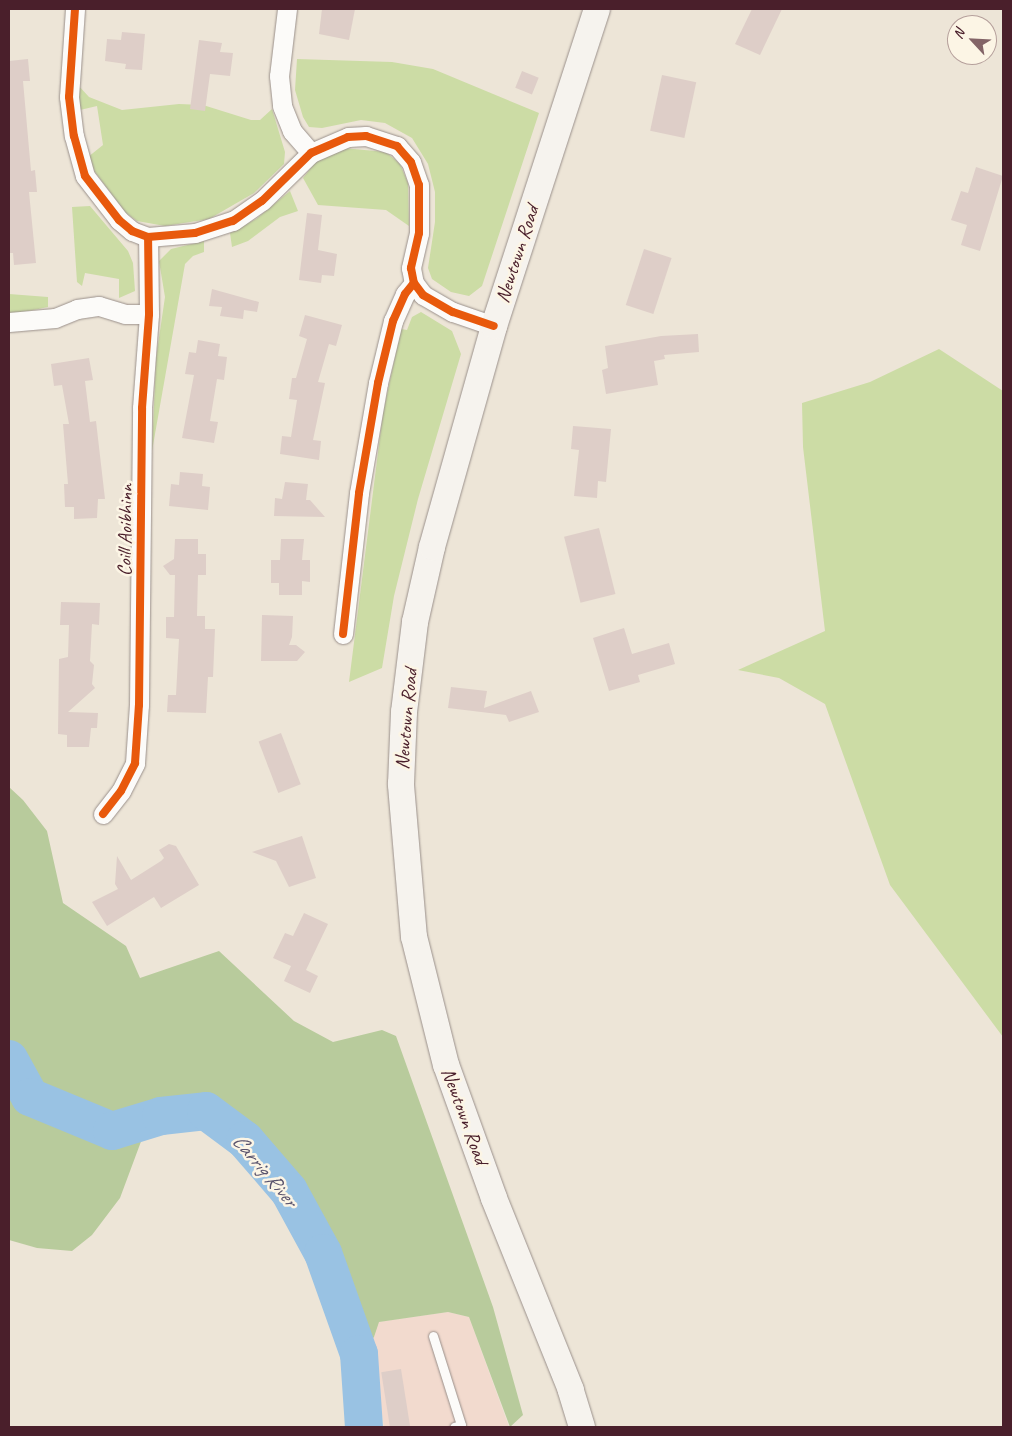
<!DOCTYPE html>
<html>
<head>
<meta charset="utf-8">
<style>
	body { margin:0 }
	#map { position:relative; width:1012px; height:1436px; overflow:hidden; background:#ede5d7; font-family:Caveat,sans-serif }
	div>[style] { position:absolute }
	.built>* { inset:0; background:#f2dace }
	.green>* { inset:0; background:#ccdca5 }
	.forest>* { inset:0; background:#b8cb9c }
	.river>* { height:38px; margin:-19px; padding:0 19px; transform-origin:19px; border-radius:19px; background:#99c2e3 }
	.building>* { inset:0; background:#decec8; transform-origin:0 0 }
	.roads { filter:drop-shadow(0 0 1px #9a908b) drop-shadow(0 0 1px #9a908b) }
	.service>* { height:9px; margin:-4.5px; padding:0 4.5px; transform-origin:4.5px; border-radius:4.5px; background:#fcfbf9 }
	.minor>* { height:19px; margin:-9.5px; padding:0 9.5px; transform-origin:9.5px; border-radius:9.5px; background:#fcfbf9 }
	.secondary>* { height:26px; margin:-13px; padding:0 13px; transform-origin:13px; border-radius:13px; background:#f6f3ee }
	.cycleway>* { height:8px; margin:-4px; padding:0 4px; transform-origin:4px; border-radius:4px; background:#e8590c }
	span { translate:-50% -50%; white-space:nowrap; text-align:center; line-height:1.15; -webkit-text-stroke:5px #fcf5e5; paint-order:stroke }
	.street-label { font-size:20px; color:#4a1f2b }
	.water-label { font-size:21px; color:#59536d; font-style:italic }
	.frame { position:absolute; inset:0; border:10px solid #4a1f2b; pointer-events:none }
	.north { position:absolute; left:947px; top:15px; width:50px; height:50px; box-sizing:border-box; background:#fcf5e5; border:1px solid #b59f9b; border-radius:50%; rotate:295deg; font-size:14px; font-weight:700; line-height:20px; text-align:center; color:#4a1f2b }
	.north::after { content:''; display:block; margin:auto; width:18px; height:22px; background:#836467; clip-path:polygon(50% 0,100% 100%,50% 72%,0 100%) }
</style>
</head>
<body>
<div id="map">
	<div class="built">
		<div style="clip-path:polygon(448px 1312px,469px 1317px,509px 1427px,384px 1427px,376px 1373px,364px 1348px,374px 1337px,378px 1322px)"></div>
	</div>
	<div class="green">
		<div style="clip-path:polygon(297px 59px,392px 62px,433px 69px,539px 113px,482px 286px,469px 296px,451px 292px,432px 279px,428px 268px,435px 222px,435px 192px,428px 164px,412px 138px,385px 123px,361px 120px,322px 128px,309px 127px,303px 117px,295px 90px)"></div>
		<div style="clip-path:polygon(78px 85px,89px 97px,122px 110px,179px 104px,203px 105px,251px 120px,260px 120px,272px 109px,285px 152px,284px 164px,254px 193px,209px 219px,165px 226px,137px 221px,125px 212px,95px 172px,88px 157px,103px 145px,97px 106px,80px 110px)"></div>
		<div style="clip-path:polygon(343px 148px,386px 152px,400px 164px,408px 183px,409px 226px,386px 210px,318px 205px,303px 178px,319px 158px)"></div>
		<div style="clip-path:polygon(290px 191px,298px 211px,280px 217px,248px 241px,232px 247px,230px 233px,256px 219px)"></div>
		<div style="clip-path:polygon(90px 206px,128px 251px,133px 263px,135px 291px,119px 298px,119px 279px,85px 273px,82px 286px,77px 282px,72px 207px)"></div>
		<div style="clip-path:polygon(204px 241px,204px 252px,193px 256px,185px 264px,152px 451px,156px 358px,165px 297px,159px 261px,171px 249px)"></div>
		<div style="clip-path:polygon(9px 294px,48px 297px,48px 307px,9px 315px)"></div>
		<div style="clip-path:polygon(421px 312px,452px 331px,461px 354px,418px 499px,394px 596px,382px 668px,349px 682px,383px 413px,401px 329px,407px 330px,412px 317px)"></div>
		<div style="clip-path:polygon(939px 349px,1003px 391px,1003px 1037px,890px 885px,825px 704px,779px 678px,738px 670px,825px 631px,803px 447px,802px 403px,870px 382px)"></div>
	</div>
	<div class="forest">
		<div style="clip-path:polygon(9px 787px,23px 800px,47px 831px,63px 903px,126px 946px,140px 978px,219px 951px,294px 1021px,333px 1042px,382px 1030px,396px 1036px,493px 1307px,523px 1415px,510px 1427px,469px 1317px,448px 1312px,379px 1322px,374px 1337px,359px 1354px,324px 1256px,296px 1204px,272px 1172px,206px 1111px,149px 1120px,120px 1198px,92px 1235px,72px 1251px,37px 1248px,9px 1240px)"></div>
	</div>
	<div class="river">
		<div style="left:9px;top:1059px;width:43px;rotate:61.1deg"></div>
		<div style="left:30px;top:1097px;width:89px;rotate:22.5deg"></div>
		<div style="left:112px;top:1131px;width:51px;rotate:-17deg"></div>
		<div style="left:161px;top:1116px;width:45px;rotate:-6.3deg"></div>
		<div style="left:206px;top:1111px;width:49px;rotate:36.6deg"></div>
		<div style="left:245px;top:1140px;width:67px;rotate:49.2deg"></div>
		<div style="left:289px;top:1191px;width:71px;rotate:61.3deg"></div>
		<div style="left:323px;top:1253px;width:107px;rotate:70.4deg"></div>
		<div style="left:359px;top:1354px;width:73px;rotate:86.1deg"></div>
	</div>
	<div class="building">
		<div style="clip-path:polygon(322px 9px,355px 9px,349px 40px,319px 34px)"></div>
		<div style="clip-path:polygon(752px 9px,782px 9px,760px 55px,735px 44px)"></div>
		<div style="clip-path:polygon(122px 32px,145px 34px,142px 70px,125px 69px,126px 64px,105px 61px,107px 39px,121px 40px)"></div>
		<div style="clip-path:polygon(199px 40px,222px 43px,220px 52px,233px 53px,230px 76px,210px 74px,205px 111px,190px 109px)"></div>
		<div style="clip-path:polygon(28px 59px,30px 81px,23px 81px,31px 171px,35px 170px,37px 192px,29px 192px,36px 263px,14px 265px,13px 253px,9px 253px,9px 61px)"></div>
		<div style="left:522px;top:71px;width:18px;height:18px;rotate:22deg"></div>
		<div style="left:662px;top:75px;width:35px;height:57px;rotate:12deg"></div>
		<div style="clip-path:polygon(976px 167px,1003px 176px,980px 251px,961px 245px,967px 225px,951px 220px,961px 191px,968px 193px)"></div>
		<div style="clip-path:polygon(307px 213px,322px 215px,318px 250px,337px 254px,334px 276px,322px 275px,321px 283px,299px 280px)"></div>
		<div style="left:644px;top:249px;width:29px;height:59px;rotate:18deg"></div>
		<div style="clip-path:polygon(212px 289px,259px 302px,257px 312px,244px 310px,243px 319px,220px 316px,222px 307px,209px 306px)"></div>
		<div style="clip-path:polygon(305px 315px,342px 325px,336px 346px,329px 344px,318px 382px,325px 383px,313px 440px,321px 441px,319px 460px,280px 454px,282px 436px,291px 437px,297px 400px,289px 399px,292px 378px,296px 378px,307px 339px,299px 336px)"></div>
		<div style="clip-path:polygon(698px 334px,699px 352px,664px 355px,665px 359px,654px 361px,658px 385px,606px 394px,602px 370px,608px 368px,605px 346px,661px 336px)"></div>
		<div style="clip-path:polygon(198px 340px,220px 344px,218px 356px,227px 357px,224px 380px,217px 379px,210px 421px,218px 422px,214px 443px,182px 438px,194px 375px,185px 374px,189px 352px,196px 353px)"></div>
		<div style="clip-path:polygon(89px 358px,93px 380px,85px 381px,90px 422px,96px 421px,105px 499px,98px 499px,97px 518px,74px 519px,74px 507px,65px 507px,64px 484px,68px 484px,63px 424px,69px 424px,62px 385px,54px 386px,51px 364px)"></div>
		<div style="clip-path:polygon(573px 426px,611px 429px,606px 482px,598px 481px,597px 498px,574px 496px,579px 450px,571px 449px)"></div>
		<div style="clip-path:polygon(180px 472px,203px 474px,202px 486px,210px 487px,208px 510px,169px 506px,171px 484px,179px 485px)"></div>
		<div style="clip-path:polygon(285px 482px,308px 484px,306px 500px,310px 500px,325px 517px,274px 516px,275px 498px,282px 499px)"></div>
		<div style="left:599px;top:528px;width:68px;height:36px;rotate:76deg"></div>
		<div style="clip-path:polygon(175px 539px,198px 539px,198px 554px,206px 554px,206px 575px,198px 575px,197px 616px,205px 616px,205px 629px,215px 629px,213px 677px,208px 677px,206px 713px,167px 712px,168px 695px,176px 695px,179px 639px,166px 638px,166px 617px,174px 617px,175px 575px,170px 575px,163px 566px,174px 559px)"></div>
		<div style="clip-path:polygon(281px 539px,304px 539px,302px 560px,310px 560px,310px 582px,302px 581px,302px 595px,279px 595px,279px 583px,271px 583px,271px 560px,280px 560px)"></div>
		<div style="clip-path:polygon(61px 602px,100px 603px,99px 625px,92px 624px,90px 661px,94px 665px,92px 684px,95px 688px,68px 712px,98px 713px,97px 728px,91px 728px,89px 747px,67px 747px,67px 735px,58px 734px,59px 659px,68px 657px,69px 625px,60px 625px)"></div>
		<div style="clip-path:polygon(262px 615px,293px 616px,292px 637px,289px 645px,296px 645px,305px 652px,297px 661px,261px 661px)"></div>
		<div style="clip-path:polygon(624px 628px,632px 654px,669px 643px,675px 664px,638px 675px,640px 682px,609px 691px,593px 638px)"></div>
		<div style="clip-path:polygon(451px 687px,487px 691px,484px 708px,531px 691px,539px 712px,509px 722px,506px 715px,448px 708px)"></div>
		<div style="left:281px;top:733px;width:55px;height:24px;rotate:69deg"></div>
		<div style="clip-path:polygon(302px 836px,316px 878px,289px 887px,276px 861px,252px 852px)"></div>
		<div style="clip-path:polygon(169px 844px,176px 846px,199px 885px,161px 908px,154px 897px,107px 926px,92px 902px,118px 889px,115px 884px,117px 856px,131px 880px,161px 861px,164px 858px,159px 850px)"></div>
		<div style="clip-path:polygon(304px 913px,328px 924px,306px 970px,318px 976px,310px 993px,284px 981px,291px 966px,273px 958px,285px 933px,293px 936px)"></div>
		<div style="left:401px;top:1369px;width:59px;height:20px;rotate:81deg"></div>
	</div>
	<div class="roads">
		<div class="service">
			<div style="left:433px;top:1336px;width:93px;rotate:72.5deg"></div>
			<div style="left:461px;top:1425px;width:7px;rotate:164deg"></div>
		</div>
		<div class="minor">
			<div style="left:75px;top:9px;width:88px;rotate:93.9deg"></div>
			<div style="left:69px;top:97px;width:39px;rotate:83deg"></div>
			<div style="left:74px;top:136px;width:41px;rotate:74.6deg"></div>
			<div style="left:85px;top:176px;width:56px;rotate:52.3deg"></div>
			<div style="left:119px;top:220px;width:17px;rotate:40deg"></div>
			<div style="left:132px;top:231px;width:17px;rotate:21deg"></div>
			<div style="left:148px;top:237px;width:47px;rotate:-4.9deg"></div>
			<div style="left:195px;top:233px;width:40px;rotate:-18deg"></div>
			<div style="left:233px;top:221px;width:35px;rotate:-35deg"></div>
			<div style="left:262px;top:201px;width:69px;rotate:-44.4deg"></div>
			<div style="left:311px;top:153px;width:40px;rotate:-23.4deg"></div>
			<div style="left:348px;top:137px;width:18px;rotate:-3deg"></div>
			<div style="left:366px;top:136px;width:33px;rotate:18deg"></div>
			<div style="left:397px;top:146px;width:21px;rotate:49deg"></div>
			<div style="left:411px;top:162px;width:24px;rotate:71deg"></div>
			<div style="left:419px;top:185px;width:48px;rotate:90deg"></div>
			<div style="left:419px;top:233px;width:36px;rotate:103deg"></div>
			<div style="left:411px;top:268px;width:15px;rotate:79deg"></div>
			<div style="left:414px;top:283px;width:15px;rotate:53deg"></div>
			<div style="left:423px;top:295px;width:34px;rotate:30deg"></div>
			<div style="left:453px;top:312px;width:43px;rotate:18.9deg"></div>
			<div style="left:287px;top:9px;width:67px;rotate:96.8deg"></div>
			<div style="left:279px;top:76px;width:30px;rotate:84deg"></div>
			<div style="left:282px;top:106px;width:27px;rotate:68deg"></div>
			<div style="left:292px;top:131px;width:29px;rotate:49deg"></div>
			<div style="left:9px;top:322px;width:46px;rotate:-5deg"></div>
			<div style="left:55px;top:318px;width:24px;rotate:-22deg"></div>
			<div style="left:77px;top:309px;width:22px;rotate:-8deg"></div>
			<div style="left:99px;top:306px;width:27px;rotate:17deg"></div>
			<div style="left:125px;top:314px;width:24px"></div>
			<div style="left:343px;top:634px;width:142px;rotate:-83.5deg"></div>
			<div style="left:359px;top:493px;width:112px;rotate:-80.2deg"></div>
			<div style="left:378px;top:383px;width:64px;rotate:-76.4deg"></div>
			<div style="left:393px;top:321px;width:30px;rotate:-66deg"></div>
			<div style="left:405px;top:294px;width:14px;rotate:-51deg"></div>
			<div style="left:103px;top:814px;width:29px;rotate:-52deg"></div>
			<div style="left:121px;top:791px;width:31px;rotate:-63deg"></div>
			<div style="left:135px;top:763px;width:58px;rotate:-86.1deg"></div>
			<div style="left:139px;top:705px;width:297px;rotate:-89.4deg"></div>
			<div style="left:142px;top:408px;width:94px;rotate:-85.7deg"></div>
			<div style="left:149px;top:314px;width:77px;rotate:-90.7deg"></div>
		</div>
		<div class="secondary">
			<div style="left:582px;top:1427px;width:39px;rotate:-107deg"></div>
			<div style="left:571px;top:1390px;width:207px;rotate:-111.9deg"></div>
			<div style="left:494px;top:1198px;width:141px;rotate:-109.8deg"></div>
			<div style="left:446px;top:1065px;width:132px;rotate:-104deg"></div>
			<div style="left:414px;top:937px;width:154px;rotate:-94.9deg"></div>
			<div style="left:401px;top:784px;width:72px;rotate:-87.6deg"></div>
			<div style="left:404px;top:712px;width:91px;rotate:-83deg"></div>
			<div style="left:415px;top:622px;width:77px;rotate:-77.2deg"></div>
			<div style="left:432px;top:547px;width:230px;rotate:-74.3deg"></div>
			<div style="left:494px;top:326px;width:333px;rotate:-72deg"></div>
		</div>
	</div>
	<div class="cycleway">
		<div style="left:75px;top:9px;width:88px;rotate:93.9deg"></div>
		<div style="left:69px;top:97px;width:39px;rotate:83deg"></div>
		<div style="left:74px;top:136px;width:41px;rotate:74.6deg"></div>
		<div style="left:85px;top:176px;width:56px;rotate:52.3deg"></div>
		<div style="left:119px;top:220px;width:17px;rotate:40deg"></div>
		<div style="left:132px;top:231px;width:17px;rotate:21deg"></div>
		<div style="left:148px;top:237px;width:47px;rotate:-4.9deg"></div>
		<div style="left:195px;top:233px;width:40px;rotate:-18deg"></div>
		<div style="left:233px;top:221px;width:35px;rotate:-35deg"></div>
		<div style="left:262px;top:201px;width:69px;rotate:-44.4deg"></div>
		<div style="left:311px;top:153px;width:40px;rotate:-23.4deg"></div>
		<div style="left:348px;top:137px;width:18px;rotate:-3deg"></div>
		<div style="left:366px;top:136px;width:33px;rotate:18deg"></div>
		<div style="left:397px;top:146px;width:21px;rotate:49deg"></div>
		<div style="left:411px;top:162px;width:24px;rotate:71deg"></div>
		<div style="left:419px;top:185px;width:48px;rotate:90deg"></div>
		<div style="left:419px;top:233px;width:36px;rotate:103deg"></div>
		<div style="left:411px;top:268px;width:15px;rotate:79deg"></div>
		<div style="left:414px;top:283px;width:15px;rotate:53deg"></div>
		<div style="left:423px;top:295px;width:34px;rotate:30deg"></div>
		<div style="left:453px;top:312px;width:43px;rotate:18.9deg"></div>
		<div style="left:343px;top:634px;width:142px;rotate:-83.5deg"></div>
		<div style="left:359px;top:493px;width:112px;rotate:-80.2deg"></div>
		<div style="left:378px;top:383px;width:64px;rotate:-76.4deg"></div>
		<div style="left:393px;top:321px;width:30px;rotate:-66deg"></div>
		<div style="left:405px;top:294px;width:14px;rotate:-51deg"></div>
		<div style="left:103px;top:814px;width:29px;rotate:-52deg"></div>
		<div style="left:121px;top:791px;width:31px;rotate:-63deg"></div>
		<div style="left:135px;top:763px;width:58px;rotate:-86.1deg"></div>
		<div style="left:139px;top:705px;width:297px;rotate:-89.4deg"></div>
		<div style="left:142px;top:408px;width:94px;rotate:-85.7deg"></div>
		<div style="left:149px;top:314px;width:77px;rotate:-90.7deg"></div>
	</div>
	<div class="street-label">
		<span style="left:517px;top:254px;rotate:-72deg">Newtown Road</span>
		<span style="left:125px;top:530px;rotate:-89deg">Coill Aoibhinn</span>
		<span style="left:406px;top:719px;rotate:-85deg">Newtown Road</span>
		<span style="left:465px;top:1116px;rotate:70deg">Newtown Road</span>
	</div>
	<div class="water-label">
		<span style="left:265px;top:1170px;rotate:50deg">Carrig River</span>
	</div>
	<div class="frame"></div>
	<div class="north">N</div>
</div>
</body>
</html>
